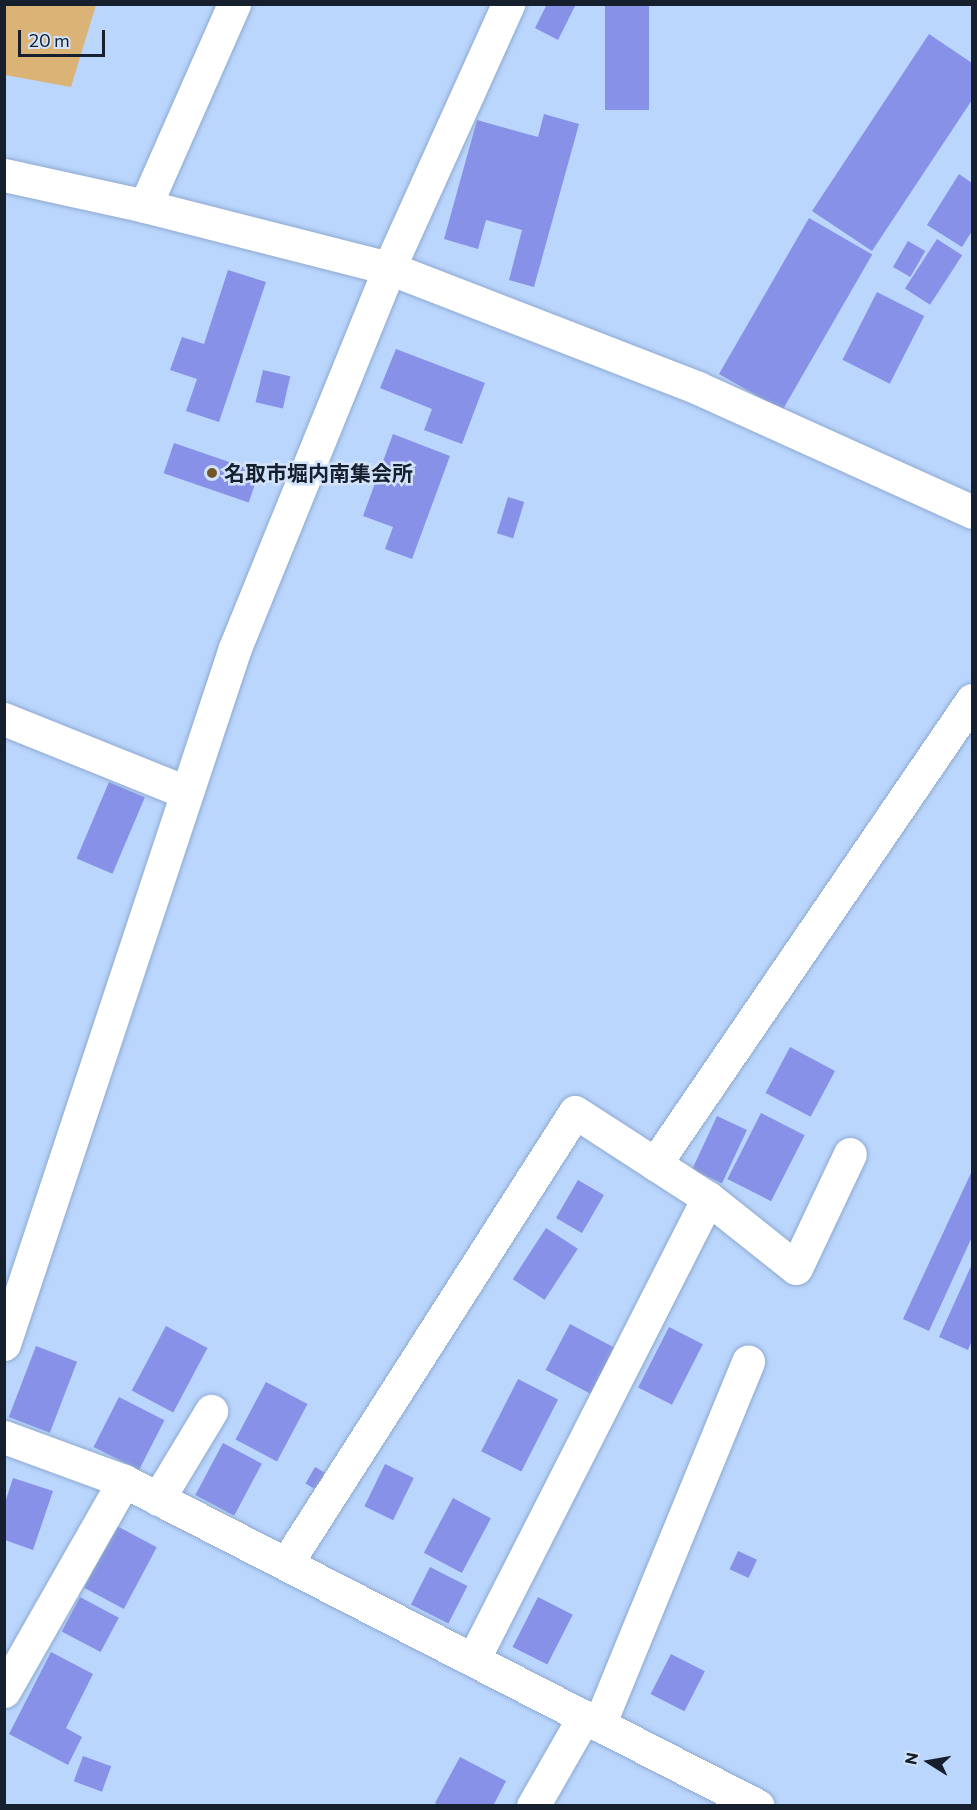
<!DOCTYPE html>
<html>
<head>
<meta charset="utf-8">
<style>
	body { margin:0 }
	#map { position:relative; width:977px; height:1810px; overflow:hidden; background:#bad6fd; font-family:Commissioner,"Noto Sans JP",sans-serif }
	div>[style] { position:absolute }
	.green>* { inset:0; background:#dbb377 }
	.building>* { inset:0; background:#8691e7; transform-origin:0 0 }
	.roads { filter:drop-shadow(0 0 2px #8fa9cf) drop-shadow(0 0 2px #8fa9cf) }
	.minor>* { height:33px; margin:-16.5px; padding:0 16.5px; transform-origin:16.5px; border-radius:16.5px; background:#fff }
	.dots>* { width:16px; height:16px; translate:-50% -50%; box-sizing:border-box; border:3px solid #d2e2fa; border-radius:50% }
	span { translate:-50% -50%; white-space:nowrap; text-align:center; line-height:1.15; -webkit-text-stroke:5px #d2e2fa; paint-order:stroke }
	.poi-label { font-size:21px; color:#151f2d; font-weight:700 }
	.left { translate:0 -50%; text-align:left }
	.frame { position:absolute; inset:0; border:6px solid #151f2d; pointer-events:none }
	.north { position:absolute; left:899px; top:1732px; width:60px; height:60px; -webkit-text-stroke:4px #d2e2fa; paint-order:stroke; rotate:281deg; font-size:16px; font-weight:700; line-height:24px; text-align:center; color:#151f2d }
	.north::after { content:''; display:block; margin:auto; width:21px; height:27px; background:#151f2d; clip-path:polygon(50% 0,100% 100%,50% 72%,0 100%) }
	.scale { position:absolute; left:18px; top:30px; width:87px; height:27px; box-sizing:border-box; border:3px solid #151f2d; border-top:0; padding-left:8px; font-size:18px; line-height:21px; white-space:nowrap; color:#151f2d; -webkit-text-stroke:4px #d2e2fa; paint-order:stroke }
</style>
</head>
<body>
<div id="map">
	<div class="green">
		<div style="clip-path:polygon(4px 5px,96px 5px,71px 87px,5px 75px)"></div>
	</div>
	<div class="building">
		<div style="clip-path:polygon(547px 4px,576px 4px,558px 40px,535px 28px)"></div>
		<div style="left:605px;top:4px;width:44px;height:106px"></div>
		<div style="clip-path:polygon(929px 34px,972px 63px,972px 100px,872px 251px,812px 211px)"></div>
		<div style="clip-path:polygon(544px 114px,579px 124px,534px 287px,509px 280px,522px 230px,486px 220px,478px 249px,444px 239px,477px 120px,538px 137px)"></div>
		<div style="clip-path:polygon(959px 174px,972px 183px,972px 231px,962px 247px,927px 225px)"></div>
		<div style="left:809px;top:218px;width:73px;height:180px;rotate:30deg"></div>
		<div style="left:937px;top:239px;width:30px;height:59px;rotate:33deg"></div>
		<div style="left:908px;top:241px;width:20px;height:30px;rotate:30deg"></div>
		<div style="clip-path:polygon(228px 270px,266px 282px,219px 422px,186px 411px,197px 379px,170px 370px,182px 337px,204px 344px)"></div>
		<div style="left:877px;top:292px;width:53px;height:76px;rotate:27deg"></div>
		<div style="clip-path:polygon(396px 349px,485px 383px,462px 444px,424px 430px,432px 409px,380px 388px)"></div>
		<div style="left:263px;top:370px;width:28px;height:33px;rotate:13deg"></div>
		<div style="clip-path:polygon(393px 434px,450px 456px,412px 559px,385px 549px,393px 527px,363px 516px)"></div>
		<div style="left:174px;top:443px;width:90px;height:32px;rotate:19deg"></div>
		<div style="left:508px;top:497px;width:17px;height:38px;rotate:17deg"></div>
		<div style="left:109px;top:782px;width:39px;height:83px;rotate:23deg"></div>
		<div style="left:790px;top:1047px;width:51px;height:52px;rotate:28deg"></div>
		<div style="left:761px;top:1113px;width:49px;height:74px;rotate:27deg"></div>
		<div style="left:717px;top:1116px;width:33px;height:59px;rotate:25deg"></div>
		<div style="clip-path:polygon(971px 1173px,972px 1237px,929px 1331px,903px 1319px)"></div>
		<div style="left:578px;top:1180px;width:30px;height:44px;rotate:30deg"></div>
		<div style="left:546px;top:1228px;width:38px;height:61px;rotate:33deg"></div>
		<div style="clip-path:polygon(972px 1264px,972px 1340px,968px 1350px,939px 1337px)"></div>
		<div style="left:570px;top:1324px;width:51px;height:52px;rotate:28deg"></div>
		<div style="left:166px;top:1326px;width:47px;height:73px;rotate:28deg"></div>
		<div style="left:669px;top:1327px;width:38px;height:68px;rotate:27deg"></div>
		<div style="left:36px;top:1346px;width:44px;height:76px;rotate:21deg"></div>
		<div style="left:518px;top:1379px;width:45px;height:81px;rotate:27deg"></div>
		<div style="left:266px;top:1382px;width:47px;height:65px;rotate:28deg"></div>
		<div style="left:119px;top:1397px;width:51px;height:56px;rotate:27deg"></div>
		<div style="left:223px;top:1443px;width:44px;height:59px;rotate:28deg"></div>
		<div style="left:385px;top:1464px;width:32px;height:47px;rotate:26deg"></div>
		<div style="left:315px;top:1467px;width:20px;height:19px;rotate:30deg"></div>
		<div style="clip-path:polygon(13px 1478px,53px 1491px,33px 1550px,5px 1540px,5px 1503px)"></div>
		<div style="left:453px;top:1498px;width:43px;height:62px;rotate:28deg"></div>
		<div style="left:117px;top:1526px;width:45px;height:70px;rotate:28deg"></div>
		<div style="left:738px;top:1551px;width:21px;height:20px;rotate:25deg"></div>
		<div style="left:430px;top:1567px;width:42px;height:42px;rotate:27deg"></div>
		<div style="left:80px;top:1597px;width:44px;height:39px;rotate:28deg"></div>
		<div style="left:538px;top:1597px;width:39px;height:56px;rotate:27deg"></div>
		<div style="clip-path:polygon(51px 1652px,93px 1674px,66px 1728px,82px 1737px,68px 1765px,9px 1734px)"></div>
		<div style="left:671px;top:1654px;width:38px;height:45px;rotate:27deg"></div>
		<div style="left:83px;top:1756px;width:30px;height:27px;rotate:20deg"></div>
		<div style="clip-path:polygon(460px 1757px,506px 1781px,493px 1806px,440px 1806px,435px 1803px)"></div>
	</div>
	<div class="roads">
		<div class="minor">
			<div style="left:4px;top:175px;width:144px;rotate:12.4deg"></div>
			<div style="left:145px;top:206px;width:252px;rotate:14.3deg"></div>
			<div style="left:389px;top:268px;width:331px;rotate:21.2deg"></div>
			<div style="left:698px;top:388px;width:301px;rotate:24.3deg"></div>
			<div style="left:145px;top:206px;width:221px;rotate:-66.2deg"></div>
			<div style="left:4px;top:719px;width:196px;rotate:21.9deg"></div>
			<div style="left:655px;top:1164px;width:562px;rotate:-55.66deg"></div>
			<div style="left:708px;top:1198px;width:112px;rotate:38.5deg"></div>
			<div style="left:796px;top:1268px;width:126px;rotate:-64.7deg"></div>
			<div style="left:4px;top:1344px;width:733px;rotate:-71.64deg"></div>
			<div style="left:235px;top:648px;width:410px;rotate:-67.9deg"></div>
			<div style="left:389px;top:268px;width:290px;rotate:-65.7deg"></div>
			<div style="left:4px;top:1437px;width:128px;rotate:20.1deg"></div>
			<div style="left:124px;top:1481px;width:712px;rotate:27.14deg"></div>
			<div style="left:158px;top:1499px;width:103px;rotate:-58.9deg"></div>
			<div style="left:286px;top:1564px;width:536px;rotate:-57.41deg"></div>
			<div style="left:575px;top:1112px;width:158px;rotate:32.9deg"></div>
			<div style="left:708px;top:1198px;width:518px;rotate:116.96deg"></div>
			<div style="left:4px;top:1691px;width:242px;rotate:-60.3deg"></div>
			<div style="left:599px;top:1725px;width:393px;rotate:-67.7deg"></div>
			<div style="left:533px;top:1806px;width:103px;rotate:-60.2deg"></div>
		</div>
	</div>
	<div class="dots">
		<div style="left:212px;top:473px;background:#725629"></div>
	</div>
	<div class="poi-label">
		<span class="left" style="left:224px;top:473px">名取市堀内南集会所</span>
	</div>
	<div class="frame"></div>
	<div class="north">N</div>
	<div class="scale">20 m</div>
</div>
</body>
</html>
